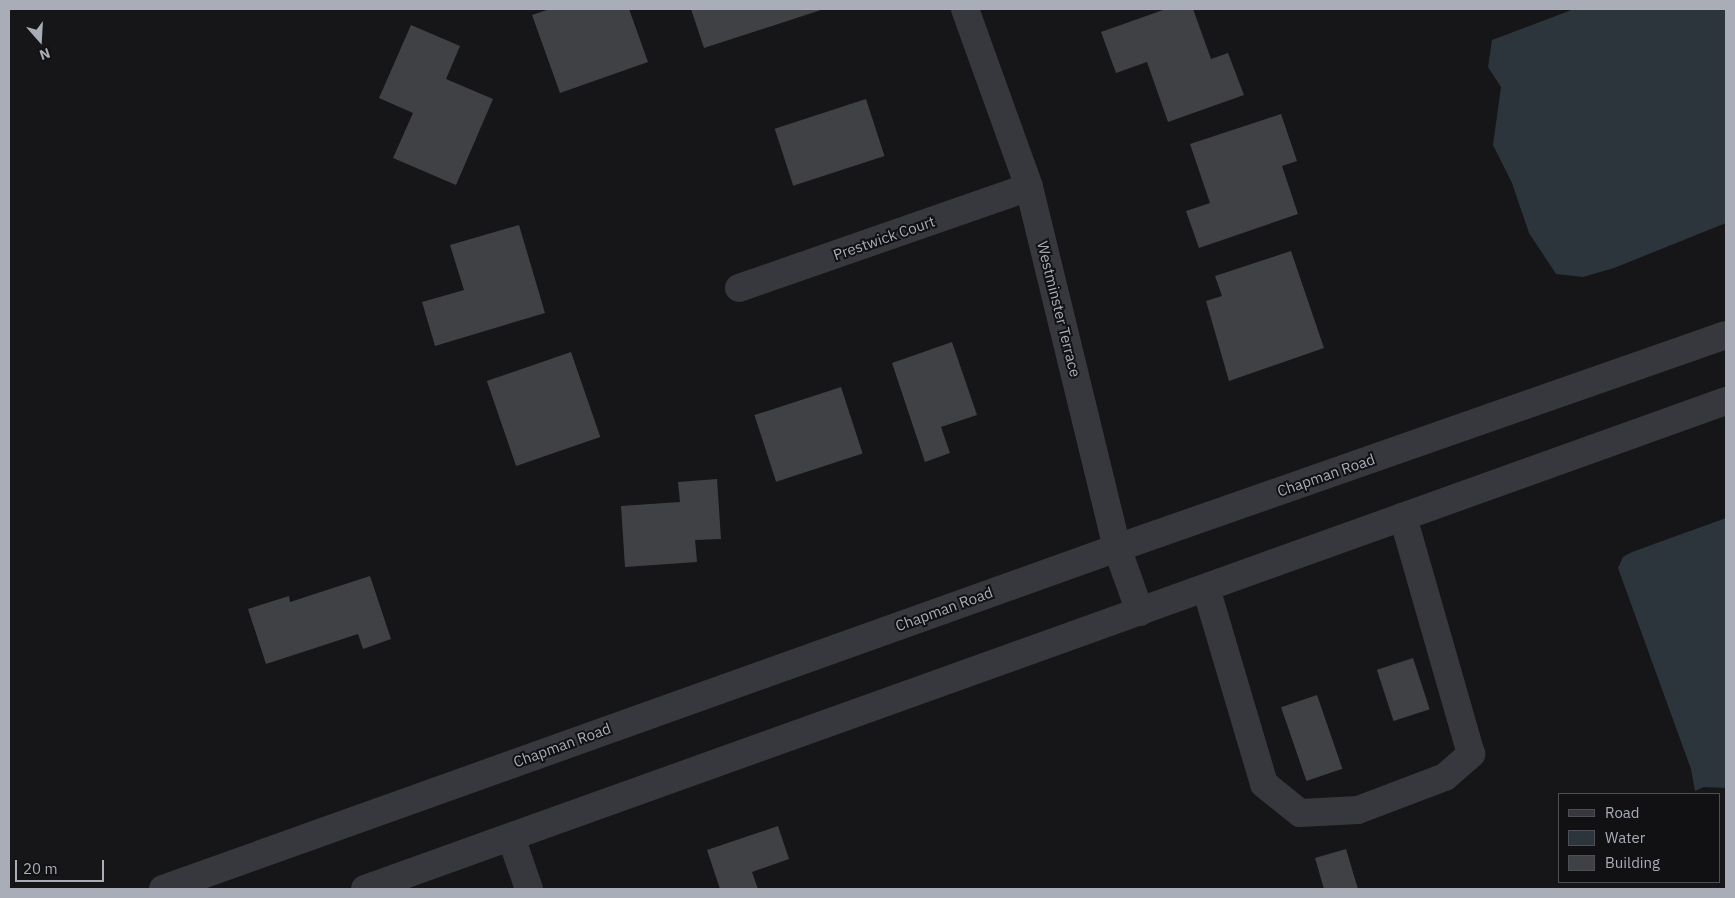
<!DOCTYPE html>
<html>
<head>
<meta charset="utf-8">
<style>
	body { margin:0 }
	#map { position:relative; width:1735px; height:898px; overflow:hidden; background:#161618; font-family:"IBM Plex Sans",sans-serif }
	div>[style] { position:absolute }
	.water>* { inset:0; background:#2c353c }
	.building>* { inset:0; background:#404145; transform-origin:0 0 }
	.minor>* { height:28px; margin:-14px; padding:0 14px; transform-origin:14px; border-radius:14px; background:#37383d }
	span { translate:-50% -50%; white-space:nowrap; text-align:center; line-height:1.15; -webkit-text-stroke:4px #111113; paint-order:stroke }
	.street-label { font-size:15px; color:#a8adb8 }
	.frame { position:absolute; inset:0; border:10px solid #a8adb8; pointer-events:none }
	.legend { position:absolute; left:1558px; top:793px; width:162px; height:90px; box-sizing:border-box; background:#111113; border:1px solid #4d4f55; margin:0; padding:6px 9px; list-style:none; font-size:15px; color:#a8adb8 }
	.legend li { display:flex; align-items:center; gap:10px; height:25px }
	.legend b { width:25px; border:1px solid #4d4f55 }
	.north { position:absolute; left:15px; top:15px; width:50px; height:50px; -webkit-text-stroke:4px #111113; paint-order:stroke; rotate:161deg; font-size:14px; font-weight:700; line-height:20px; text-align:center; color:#a8adb8 }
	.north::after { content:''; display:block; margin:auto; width:18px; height:22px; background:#a8adb8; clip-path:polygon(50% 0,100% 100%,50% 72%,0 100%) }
	.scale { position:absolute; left:15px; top:860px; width:89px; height:22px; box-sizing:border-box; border:2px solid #a8adb8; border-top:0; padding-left:6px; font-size:15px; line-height:18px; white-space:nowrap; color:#a8adb8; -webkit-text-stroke:4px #111113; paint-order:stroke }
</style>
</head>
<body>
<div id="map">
	<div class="water">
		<div style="clip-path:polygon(1574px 9px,1726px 9px,1726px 223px,1614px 268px,1583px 277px,1556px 274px,1529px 233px,1512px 183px,1493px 145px,1501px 87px,1488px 67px,1492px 40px)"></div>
		<div style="clip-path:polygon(1726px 518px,1726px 788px,1704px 787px,1695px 791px,1691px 769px,1618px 568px,1623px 557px,1632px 552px)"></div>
	</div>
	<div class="building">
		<div style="clip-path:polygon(550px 9px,629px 9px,648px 62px,560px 93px,532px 15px)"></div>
		<div style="clip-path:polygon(691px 9px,824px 9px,704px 48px)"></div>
		<div style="clip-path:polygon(1166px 9px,1193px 9px,1211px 59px,1228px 53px,1244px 95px,1168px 122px,1147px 62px,1116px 73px,1101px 32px)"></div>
		<div style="clip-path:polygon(411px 25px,460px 46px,446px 79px,493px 99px,456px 185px,393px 158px,413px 113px,379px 98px)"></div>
		<div style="left:866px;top:99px;width:60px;height:96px;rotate:72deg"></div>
		<div style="clip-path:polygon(1281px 114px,1297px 161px,1282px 166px,1298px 214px,1199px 248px,1186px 211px,1210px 203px,1190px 144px)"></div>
		<div style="clip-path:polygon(519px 225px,545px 313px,435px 346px,422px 302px,464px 290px,450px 245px)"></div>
		<div style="clip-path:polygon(1291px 251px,1324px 348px,1229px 381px,1206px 301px,1222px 296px,1215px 276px)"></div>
		<div style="clip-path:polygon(952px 342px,977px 415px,941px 427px,950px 453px,925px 462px,892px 363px)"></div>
		<div style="left:571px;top:352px;width:90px;height:89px;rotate:71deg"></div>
		<div style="left:841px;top:387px;width:70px;height:91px;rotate:72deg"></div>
		<div style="clip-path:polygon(717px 479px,721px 539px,695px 540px,697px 562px,625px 567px,621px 506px,680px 502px,678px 482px)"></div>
		<div style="clip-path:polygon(370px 576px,391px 639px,363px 649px,358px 634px,266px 664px,248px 609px,289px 596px,290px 602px)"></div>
		<div style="left:1413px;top:658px;width:54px;height:38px;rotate:72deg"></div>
		<div style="left:1317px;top:695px;width:78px;height:38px;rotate:71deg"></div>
		<div style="clip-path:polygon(778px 826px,789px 859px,752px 872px,758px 889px,720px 889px,707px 850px)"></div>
		<div style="clip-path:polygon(1346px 849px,1358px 889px,1324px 889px,1315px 858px)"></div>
	</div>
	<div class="minor">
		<div style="left:965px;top:9px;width:189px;rotate:70.2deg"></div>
		<div style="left:1029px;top:187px;width:372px;rotate:76.3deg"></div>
		<div style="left:1117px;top:548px;width:68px;rotate:70.2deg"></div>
		<div style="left:739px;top:288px;width:307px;rotate:-19.2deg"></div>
		<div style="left:1206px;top:588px;width:204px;rotate:73.5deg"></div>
		<div style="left:1264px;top:784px;width:46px;rotate:38.9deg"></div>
		<div style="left:1300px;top:813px;width:58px;rotate:-3deg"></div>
		<div style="left:1358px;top:810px;width:93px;rotate:-20.8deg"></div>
		<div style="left:1445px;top:777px;width:35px;rotate:-41deg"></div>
		<div style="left:1471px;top:754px;width:247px;rotate:-106deg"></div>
		<div style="left:511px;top:837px;width:55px;rotate:70.9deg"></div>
		<div style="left:163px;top:889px;width:1013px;rotate:-19.67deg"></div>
		<div style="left:1117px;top:548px;width:645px;rotate:-19.28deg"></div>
		<div style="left:365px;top:889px;width:1446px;rotate:-19.73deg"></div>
	</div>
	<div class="street-label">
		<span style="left:884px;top:238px;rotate:-19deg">Prestwick Court</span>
		<span style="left:1059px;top:309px;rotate:76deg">Westminster Terrace</span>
		<span style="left:1326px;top:475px;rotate:-19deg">Chapman Road</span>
		<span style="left:944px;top:609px;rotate:-20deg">Chapman Road</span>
		<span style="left:562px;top:745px;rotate:-20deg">Chapman Road</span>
	</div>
	<div class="frame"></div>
	<ul class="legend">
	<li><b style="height:6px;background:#37383d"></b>Road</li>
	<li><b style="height:14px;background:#2c353c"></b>Water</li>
	<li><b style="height:14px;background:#404145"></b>Building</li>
	</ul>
	<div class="north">N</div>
	<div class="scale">20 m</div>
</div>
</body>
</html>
